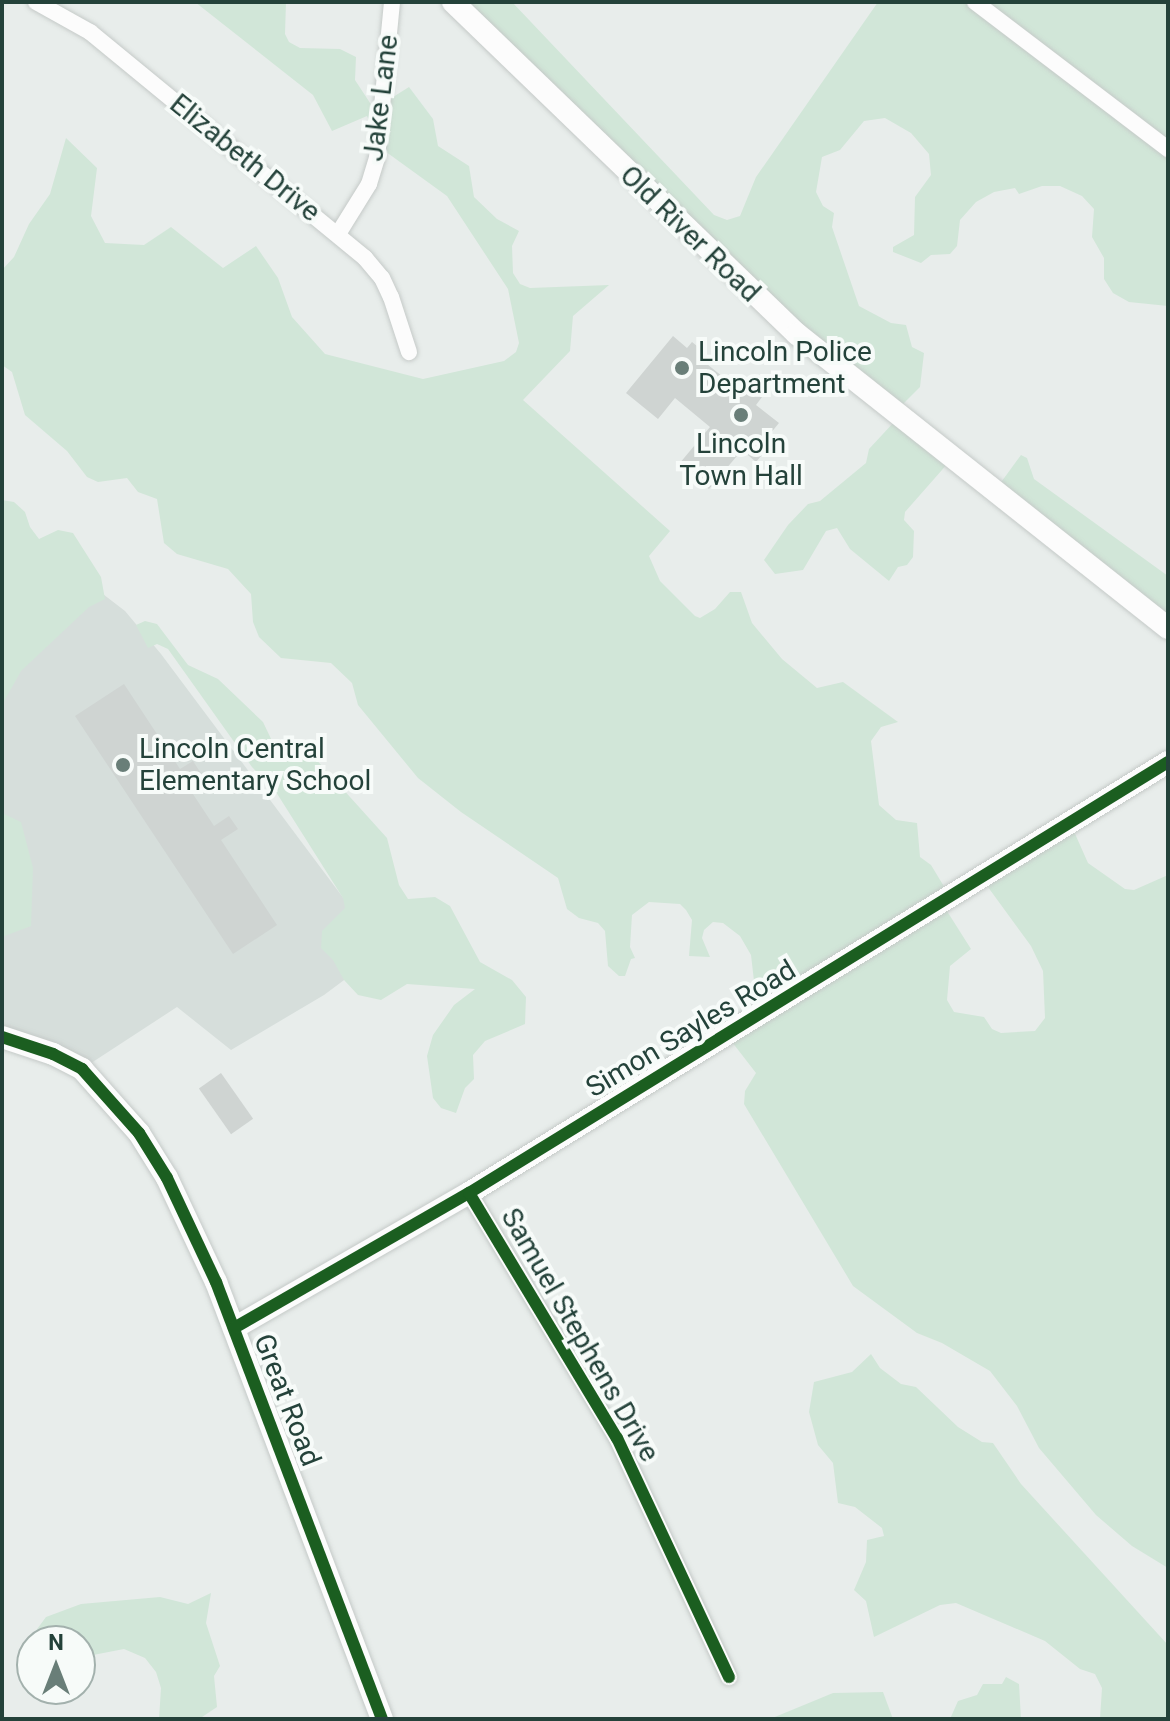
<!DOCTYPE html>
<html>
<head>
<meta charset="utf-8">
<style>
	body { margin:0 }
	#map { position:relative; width:1170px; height:1721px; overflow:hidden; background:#e8edeb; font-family:Roboto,sans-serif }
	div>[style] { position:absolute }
	.built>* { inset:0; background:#d6dedb }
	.green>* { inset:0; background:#d1e6d8 }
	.building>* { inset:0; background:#cfd4d2; transform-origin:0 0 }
	.roads { filter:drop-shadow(0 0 2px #c5cac8) drop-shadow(0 0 2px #c5cac8) }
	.street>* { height:16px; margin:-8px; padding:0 8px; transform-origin:8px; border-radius:8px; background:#fcfcfc }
	.secondary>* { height:22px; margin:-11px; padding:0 11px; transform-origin:11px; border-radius:11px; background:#fcfcfc }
	.cycleway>* { height:12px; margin:-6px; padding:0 6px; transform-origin:6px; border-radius:6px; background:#1b5e20 }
	.dots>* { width:22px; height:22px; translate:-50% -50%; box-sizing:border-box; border:4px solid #f7fbf9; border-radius:50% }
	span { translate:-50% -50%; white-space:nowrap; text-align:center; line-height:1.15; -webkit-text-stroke:8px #f7fbf9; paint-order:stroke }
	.street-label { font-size:28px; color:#24423a }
	.poi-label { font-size:28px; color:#24423a }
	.left { translate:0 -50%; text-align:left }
	.frame { position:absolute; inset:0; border:4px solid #24423a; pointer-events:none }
	.north { position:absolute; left:16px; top:1625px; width:80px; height:80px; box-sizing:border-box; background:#f7fbf9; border:2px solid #a3b1ad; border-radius:50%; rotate:0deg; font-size:22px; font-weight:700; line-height:32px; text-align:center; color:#24423a }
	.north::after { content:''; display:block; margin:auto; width:28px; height:36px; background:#697e78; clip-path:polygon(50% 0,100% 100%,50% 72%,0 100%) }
</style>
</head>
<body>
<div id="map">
	<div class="built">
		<div style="clip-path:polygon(99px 591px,125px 611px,161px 654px,383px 951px,324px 995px,231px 1050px,177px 1007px,82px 1069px,2px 1037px,2px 685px)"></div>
	</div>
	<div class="green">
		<div style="clip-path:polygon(195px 2px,286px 2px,285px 34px,289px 42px,300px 48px,340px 49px,356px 57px,355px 80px,374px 109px,409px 87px,433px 119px,438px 146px,469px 166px,474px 197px,497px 219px,519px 231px,512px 246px,513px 273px,520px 284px,530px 288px,609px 285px,573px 316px,570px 351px,523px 400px,670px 531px,649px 556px,660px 581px,695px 616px,700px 618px,715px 609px,730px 592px,741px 592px,752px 623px,782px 659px,817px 688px,843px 682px,898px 722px,881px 727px,871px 741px,879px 805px,896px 820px,917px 823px,920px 857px,931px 865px,951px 898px,945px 908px,971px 949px,950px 966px,947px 1000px,954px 1012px,984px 1017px,992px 1029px,1001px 1033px,1035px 1031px,1045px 1018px,1043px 971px,1031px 946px,985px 883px,1072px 827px,1088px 863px,1125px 889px,1134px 890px,1168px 875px,1168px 1568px,1132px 1546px,1096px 1515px,1039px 1448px,1017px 1406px,990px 1371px,942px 1343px,917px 1333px,853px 1286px,744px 1104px,745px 1091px,756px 1073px,732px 1042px,773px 1011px,754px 981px,751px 955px,740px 936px,723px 923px,713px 922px,704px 930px,702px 938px,710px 957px,689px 956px,692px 920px,686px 910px,680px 904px,649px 902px,632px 915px,630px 947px,635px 958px,631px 959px,625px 976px,619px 976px,608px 966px,605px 931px,598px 923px,579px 918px,567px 909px,558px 878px,461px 812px,418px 778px,358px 705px,352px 683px,331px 663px,281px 658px,259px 637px,253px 622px,251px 594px,228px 569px,177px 554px,164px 543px,157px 499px,138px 492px,127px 478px,98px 482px,87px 477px,67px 451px,25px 415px,12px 372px,2px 365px,2px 270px,14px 257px,29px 224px,50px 194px,66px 138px,97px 168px,91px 216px,105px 243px,144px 245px,171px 227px,223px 268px,256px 246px,278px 278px,292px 317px,325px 354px,423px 379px,504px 361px,516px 352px,519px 343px,508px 289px,447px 196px,382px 149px,367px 116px,332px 131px,313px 95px)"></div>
		<div style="clip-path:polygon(449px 2px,512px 2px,714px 215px,727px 220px,740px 216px,756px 177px,878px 2px,1168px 2px,1168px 306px,1129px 302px,1113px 293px,1104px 279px,1104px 258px,1092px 237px,1094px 209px,1082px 196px,1060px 186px,1042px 186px,1019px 194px,1015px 188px,994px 192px,976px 202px,960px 220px,957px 246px,950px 254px,931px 255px,921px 263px,893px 252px,893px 247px,914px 235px,915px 197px,931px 175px,929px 154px,911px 133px,885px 118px,864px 121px,840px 150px,822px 157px,816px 192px,823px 206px,834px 213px,832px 227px,859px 306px,891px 323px,906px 325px,912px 347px,924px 353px,920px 387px,892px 415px)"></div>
		<div style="clip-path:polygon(895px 421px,949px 462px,905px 512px,904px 520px,914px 531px,913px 557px,907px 565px,898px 567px,889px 581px,850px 549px,837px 528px,826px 531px,803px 570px,775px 574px,764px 560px,788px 525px,808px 504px,820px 501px,866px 463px,869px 449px)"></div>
		<div style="clip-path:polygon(1021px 455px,1027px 458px,1034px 479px,1168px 576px,1168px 630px,994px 492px)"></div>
		<div style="clip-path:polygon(2px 500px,14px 502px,25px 512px,30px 527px,39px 539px,58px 530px,73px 533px,101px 577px,105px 599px,89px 607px,21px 671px,2px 705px)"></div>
		<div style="clip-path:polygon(145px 621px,157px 624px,188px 665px,218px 679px,263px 722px,273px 743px,294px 745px,313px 756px,387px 838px,399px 885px,408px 899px,435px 897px,450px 906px,480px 962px,512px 980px,526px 997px,525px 1024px,485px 1041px,473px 1055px,474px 1079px,465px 1088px,456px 1113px,441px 1108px,433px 1098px,427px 1056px,433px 1035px,454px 1005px,475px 989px,407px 984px,381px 1000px,358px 995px,344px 980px,333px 960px,321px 948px,322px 931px,345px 908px,343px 898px,276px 792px,252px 767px,168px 649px,157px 644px,148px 648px,136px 625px)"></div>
		<div style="clip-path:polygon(2px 813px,21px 822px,33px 868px,31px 926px,2px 937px)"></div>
		<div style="clip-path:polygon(871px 1354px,880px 1368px,901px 1384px,916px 1387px,958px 1427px,982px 1442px,993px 1443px,1021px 1484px,1168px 1645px,1168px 1719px,1100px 1719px,1102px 1688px,1095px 1674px,1080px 1669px,1045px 1641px,956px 1603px,940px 1605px,874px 1637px,866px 1601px,854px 1590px,866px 1562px,867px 1540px,884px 1536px,882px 1528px,855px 1507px,838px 1503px,833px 1463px,818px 1445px,809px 1412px,814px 1382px,852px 1372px)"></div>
		<div style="clip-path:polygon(211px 1593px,206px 1623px,220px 1666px,214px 1676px,217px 1707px,199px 1719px,159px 1719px,161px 1688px,156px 1672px,145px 1658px,124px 1649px,93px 1655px,80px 1664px,80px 1641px,43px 1641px,32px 1636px,46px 1617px,81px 1604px,160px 1597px,188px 1604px)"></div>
		<div style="clip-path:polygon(1006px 1677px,1019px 1684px,1021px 1719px,950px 1719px,958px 1701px,977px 1695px,983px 1684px,1002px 1684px)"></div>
		<div style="clip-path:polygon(883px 1692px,893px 1719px,770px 1719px,833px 1693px)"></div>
	</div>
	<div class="building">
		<div style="clip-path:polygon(673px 336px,687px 348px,692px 342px,702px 350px,697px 356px,743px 393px,749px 386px,762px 397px,756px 405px,779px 423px,765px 440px,771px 444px,756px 462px,742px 450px,709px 489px,679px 464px,710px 427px,675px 398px,658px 419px,626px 393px)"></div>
		<div style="clip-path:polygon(124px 684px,180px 769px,193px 761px,202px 775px,187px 785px,214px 826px,229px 816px,238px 829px,221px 840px,277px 925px,233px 954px,75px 716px)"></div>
		<div style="left:221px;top:1073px;width:56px;height:27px;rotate:55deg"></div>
	</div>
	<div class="roads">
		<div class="street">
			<div style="left:36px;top:2px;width:62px;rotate:29.1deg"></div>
			<div style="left:90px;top:32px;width:356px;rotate:39.4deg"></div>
			<div style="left:365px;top:258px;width:26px;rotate:50deg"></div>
			<div style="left:382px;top:278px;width:21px;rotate:65deg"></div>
			<div style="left:391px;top:297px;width:58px;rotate:71.9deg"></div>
			<div style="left:975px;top:2px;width:243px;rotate:37.3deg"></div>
			<div style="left:338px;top:234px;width:59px;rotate:-58.2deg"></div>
			<div style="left:369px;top:184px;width:27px;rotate:-73deg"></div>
			<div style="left:377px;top:158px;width:157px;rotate:-84.5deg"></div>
			<div style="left:469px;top:1193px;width:286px;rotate:58.9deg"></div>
			<div style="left:617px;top:1438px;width:264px;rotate:64.9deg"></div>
		</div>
		<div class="secondary">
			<div style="left:453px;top:2px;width:478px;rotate:44deg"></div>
			<div style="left:797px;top:334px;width:473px;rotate:38.4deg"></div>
			<div style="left:2px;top:1037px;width:54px;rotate:18.4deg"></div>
			<div style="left:53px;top:1054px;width:33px;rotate:27deg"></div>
			<div style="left:82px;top:1069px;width:86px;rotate:48.3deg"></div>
			<div style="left:139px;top:1133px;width:53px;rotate:58.1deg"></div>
			<div style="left:167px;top:1178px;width:115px;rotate:64.8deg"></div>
			<div style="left:216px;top:1282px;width:467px;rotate:69.2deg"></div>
			<div style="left:234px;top:1328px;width:271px;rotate:-29.9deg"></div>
			<div style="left:469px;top:1193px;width:821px;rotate:-31.66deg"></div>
		</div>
	</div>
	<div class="cycleway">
		<div style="left:2px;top:1037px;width:54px;rotate:18.4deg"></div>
		<div style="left:53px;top:1054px;width:33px;rotate:27deg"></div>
		<div style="left:82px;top:1069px;width:86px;rotate:48.3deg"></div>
		<div style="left:139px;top:1133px;width:53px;rotate:58.1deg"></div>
		<div style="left:167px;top:1178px;width:115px;rotate:64.8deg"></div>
		<div style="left:216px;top:1282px;width:467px;rotate:69.2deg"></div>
		<div style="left:469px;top:1193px;width:286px;rotate:58.9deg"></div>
		<div style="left:617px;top:1438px;width:264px;rotate:64.9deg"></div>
		<div style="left:234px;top:1328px;width:271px;rotate:-29.9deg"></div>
		<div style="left:469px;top:1193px;width:821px;rotate:-31.66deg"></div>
	</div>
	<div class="dots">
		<div style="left:682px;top:368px;background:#697e78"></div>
		<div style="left:741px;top:415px;background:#697e78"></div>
		<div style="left:123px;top:765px;background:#697e78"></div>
	</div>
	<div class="street-label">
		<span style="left:381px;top:98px;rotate:-83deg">Jake Lane</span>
		<span style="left:245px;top:158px;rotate:39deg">Elizabeth Drive</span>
		<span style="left:690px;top:234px;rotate:44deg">Old River Road</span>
		<span style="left:691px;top:1029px;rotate:-31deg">Simon Sayles Road</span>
		<span style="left:580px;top:1335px;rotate:60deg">Samuel Stephens Drive</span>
		<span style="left:287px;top:1400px;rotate:69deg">Great Road</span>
	</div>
	<div class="poi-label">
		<span class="left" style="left:698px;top:368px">Lincoln Police<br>Department</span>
		<span style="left:741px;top:460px">Lincoln<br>Town Hall</span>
		<span class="left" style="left:139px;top:765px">Lincoln Central<br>Elementary School</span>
	</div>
	<div class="frame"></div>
	<div class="north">N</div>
</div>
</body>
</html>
